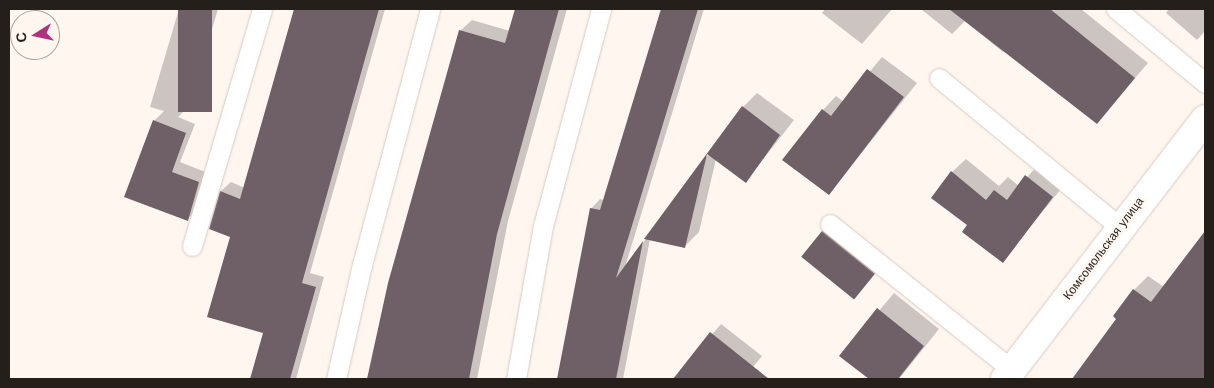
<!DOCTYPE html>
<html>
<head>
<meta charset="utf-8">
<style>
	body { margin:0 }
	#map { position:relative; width:1214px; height:388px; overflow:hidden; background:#fff6f0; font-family:"Work Sans",sans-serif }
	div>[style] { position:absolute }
	.shadow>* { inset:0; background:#0003 }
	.building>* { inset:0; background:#6e6066; transform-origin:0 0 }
	.roads { filter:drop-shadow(0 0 1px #d8cac1) drop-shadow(0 0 1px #d8cac1) }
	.service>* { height:19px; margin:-9.5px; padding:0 9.5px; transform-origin:9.5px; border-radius:9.5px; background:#fff }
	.minor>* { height:28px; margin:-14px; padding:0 14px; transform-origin:14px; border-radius:14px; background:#fff }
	span { translate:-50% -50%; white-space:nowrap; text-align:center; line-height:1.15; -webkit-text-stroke:5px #fff6f0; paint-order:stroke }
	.street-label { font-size:12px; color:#241f1b }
	.frame { position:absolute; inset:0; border:10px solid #241f1b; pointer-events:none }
	.north { position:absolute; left:10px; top:10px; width:50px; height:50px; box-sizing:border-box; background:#fff6f0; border:1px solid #a7a09b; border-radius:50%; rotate:260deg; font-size:14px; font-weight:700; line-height:20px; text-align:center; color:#241f1b }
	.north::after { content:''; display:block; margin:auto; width:18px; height:22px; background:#b1317d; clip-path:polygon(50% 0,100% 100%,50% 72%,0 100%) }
</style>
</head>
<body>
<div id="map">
	<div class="shadow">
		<div style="clip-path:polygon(179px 9px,218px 9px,189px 106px,178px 117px,195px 124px,180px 162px,208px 173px,197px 210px,187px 220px,154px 121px,164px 111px,150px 107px)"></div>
		<div style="clip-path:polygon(295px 9px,385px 9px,310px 273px,324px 277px,296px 379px,252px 379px,265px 332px,231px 236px,210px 228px,221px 191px,231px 182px,245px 188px)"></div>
		<div style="clip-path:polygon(516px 9px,567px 9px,508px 221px,477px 379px,368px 379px,389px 284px,460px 31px,472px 20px,510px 31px)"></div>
		<div style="clip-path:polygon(663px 9px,704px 9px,625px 267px,743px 107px,757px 93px,794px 120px,746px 181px,716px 159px,699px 232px,684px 247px,650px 239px,623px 379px,558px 379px,591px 209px,600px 199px,604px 200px)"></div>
		<div style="clip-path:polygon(825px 9px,892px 9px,862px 44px,822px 13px)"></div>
		<div style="clip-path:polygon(921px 9px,1081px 9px,1148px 63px,1097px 122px,1006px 49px,1003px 52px,965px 21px,952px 34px)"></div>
		<div style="clip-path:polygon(1169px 9px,1205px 9px,1205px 31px,1197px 40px,1166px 13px)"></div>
		<div style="clip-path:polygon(882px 57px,917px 83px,829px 194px,823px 110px,836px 96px,844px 102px)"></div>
		<div style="clip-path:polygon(966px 159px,999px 186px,1008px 177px,1019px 186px,1040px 163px,1066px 183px,1002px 261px,969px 225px,952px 172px)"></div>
		<div style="clip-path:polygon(832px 222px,883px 264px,855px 298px,822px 232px)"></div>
		<div style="clip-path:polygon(1205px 233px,1205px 364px,1190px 353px,1170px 379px,1074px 379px,1118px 319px,1134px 290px,1148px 276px,1164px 287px)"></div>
		<div style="clip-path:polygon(894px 293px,939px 329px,899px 379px,871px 379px,841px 356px)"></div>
		<div style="clip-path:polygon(721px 324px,762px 356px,743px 379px,692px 379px,682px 370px)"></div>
	</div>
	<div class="building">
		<div style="left:178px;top:9px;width:34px;height:103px"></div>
		<div style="clip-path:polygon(294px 9px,379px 9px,302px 283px,316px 287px,290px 379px,250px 379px,263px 333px,207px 317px,230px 237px,209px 229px,220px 191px,240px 199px)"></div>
		<div style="clip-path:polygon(515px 9px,559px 9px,497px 234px,469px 379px,367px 379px,388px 283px,459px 30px,505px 43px)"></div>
		<div style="clip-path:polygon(661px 9px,698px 9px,616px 278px,643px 241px,616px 379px,557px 379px,590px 208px,600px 210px)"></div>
		<div style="clip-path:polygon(949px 9px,1050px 9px,1135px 78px,1097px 124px)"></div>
		<div style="clip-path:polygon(867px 69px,904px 97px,829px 195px,782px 160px,822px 109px,831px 116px)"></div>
		<div style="clip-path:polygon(742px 106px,780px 135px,746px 183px,707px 154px,685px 248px,644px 239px)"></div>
		<div style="clip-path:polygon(153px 120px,186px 133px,172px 172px,199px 182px,188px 221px,124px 197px)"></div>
		<div style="clip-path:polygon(951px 171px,986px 200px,994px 190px,1007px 200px,1025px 175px,1053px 197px,1003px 263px,962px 232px,967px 225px,931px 198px)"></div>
		<div style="left:822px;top:231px;width:68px;height:33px;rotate:39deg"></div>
		<div style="clip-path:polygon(1205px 231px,1205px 379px,1072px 379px,1116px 319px,1113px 316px,1133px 289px,1151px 302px)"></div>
		<div style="clip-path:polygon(877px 308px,924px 346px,898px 379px,869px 379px,839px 356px)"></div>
		<div style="clip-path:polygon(710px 332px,769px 379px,673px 379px)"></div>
	</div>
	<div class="roads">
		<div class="service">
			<div style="left:1116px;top:9px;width:116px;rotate:39.7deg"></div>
			<div style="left:939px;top:78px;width:234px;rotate:39.5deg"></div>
			<div style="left:830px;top:224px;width:233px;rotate:38.7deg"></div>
			<div style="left:192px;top:246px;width:247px;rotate:-73.5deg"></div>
			<div style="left:336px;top:379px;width:117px;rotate:-77.2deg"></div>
			<div style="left:362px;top:265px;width:265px;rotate:-75.1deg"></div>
			<div style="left:516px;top:379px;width:155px;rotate:-80deg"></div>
			<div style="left:543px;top:226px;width:225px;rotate:-75deg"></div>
		</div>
		<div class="minor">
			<div style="left:1005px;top:379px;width:328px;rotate:-52.4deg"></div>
		</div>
	</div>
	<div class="street-label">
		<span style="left:1104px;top:249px;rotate:-53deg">Комсомольская улица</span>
	</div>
	<div class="frame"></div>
	<div class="north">С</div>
</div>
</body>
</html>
